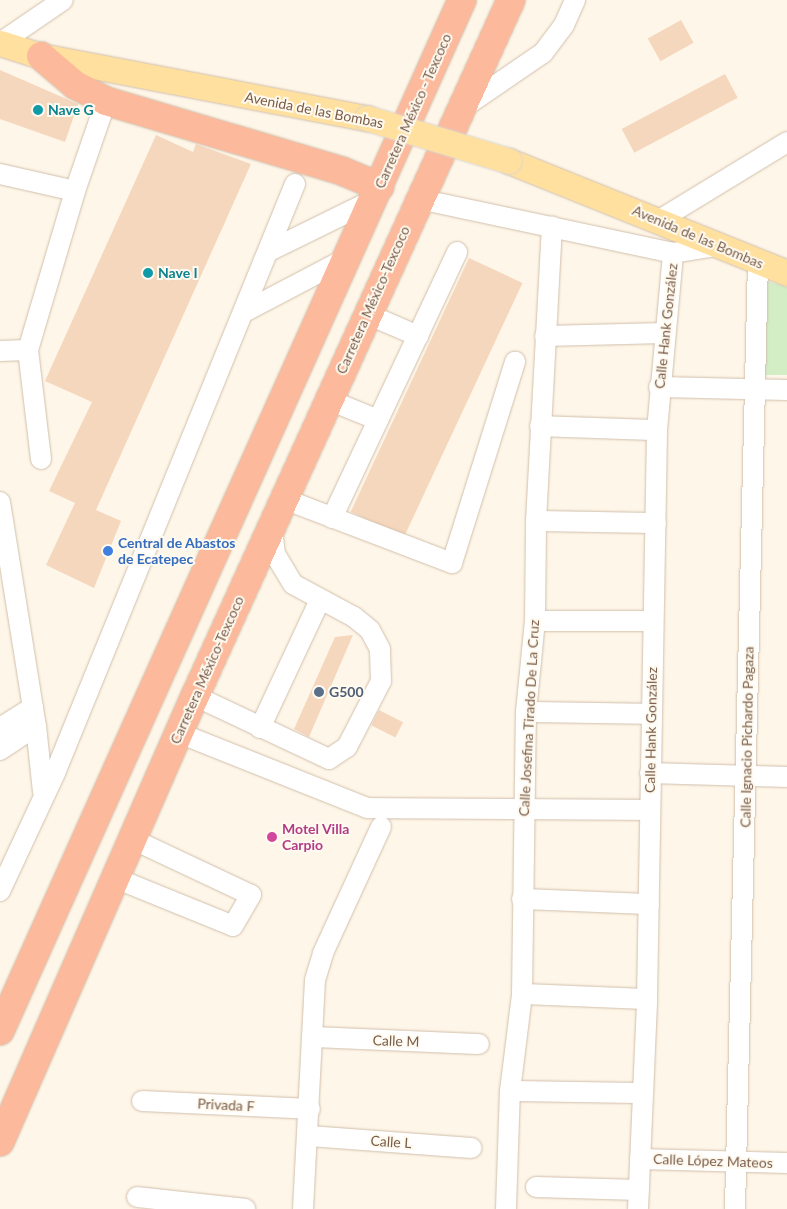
<!DOCTYPE html>
<html>
<head>
<meta charset="utf-8">
<style>
	body { margin:0 }
	#map { position:relative; width:787px; height:1209px; overflow:hidden; background:#fef6e8; font-family:Lato,sans-serif }
	div>[style] { position:absolute }
	.green>* { inset:0; background:#d3edc5 }
	.building>* { inset:0; background:#f5d7bd; transform-origin:0 0 }
	.roads { filter:drop-shadow(0 0 1px #d1bfac) drop-shadow(0 0 1px #d1bfac) }
	.minor>* { height:20px; margin:-10px; padding:0 10px; transform-origin:10px; border-radius:10px; background:#fff }
	.major>* { height:25px; margin:-12.5px; padding:0 12.5px; transform-origin:12.5px; border-radius:12.5px; background:#ffe09e }
	.highway>* { height:28px; margin:-14px; padding:0 14px; transform-origin:14px; border-radius:14px; background:#fcb99b }
	.bridges { filter:drop-shadow(0 0 1px #dcd5d0) drop-shadow(0 0 1px #dcd5d0) }
	.major-bridge>* { height:25px; margin:-12.5px; padding:0 12.5px; transform-origin:12.5px; border-radius:12.5px; background:#ffe09e }
	.dots>* { width:14px; height:14px; translate:-50% -50%; box-sizing:border-box; border:2px solid #fffaf0; border-radius:50% }
	span { translate:-50% -50%; white-space:nowrap; text-align:center; line-height:1.15; -webkit-text-stroke:4px #fffaf0; paint-order:stroke }
	.culture-label { font-size:14px; color:#0d838f; font-weight:700 }
	.left { translate:0 -50%; text-align:left }
	.street-label { font-size:14px; color:#7a5d49 }
	.shop-label { font-size:14px; color:#366cbe; font-weight:700 }
	.service-label { font-size:14px; color:#4e5e75; font-weight:700 }
	.hotel-label { font-size:14px; color:#b23c85; font-weight:700 }
</style>
</head>
<body>
<div id="map">
	<div class="green">
		<div style="clip-path:polygon(764px 280px,787px 287px,787px 375px,760px 375px)"></div>
	</div>
	<div class="building">
		<div style="left:681px;top:20px;width:26px;height:38px;rotate:61deg"></div>
		<div style="clip-path:polygon(0 70px,78px 104px,65px 142px,0 119px)"></div>
		<div style="left:725px;top:74px;width:27px;height:117px;rotate:62deg"></div>
		<div style="clip-path:polygon(156px 135px,193px 152px,196px 144px,251px 164px,96px 510px,121px 521px,94px 588px,46px 565px,75px 503px,49px 491px,92px 402px,45px 381px)"></div>
		<div style="left:469px;top:258px;width:59px;height:280px;rotate:25deg"></div>
		<div style="clip-path:polygon(353px 635px,309px 737px,294px 729px,335px 637px)"></div>
		<div style="left:379px;top:710px;width:27px;height:17px;rotate:27deg"></div>
	</div>
	<div class="roads">
		<div class="minor">
			<div style="left:0;top:43px;width:76px;rotate:-34.3deg"></div>
			<div style="left:464px;top:107px;width:96px;rotate:-34.4deg"></div>
			<div style="left:543px;top:53px;width:35px;rotate:-53deg"></div>
			<div style="left:564px;top:25px;width:27px;rotate:-66deg"></div>
			<div style="left:0;top:174px;width:77px;rotate:12.8deg"></div>
			<div style="left:75px;top:191px;width:95px;rotate:-71deg"></div>
			<div style="left:419px;top:199px;width:260px;rotate:12deg"></div>
			<div style="left:673px;top:253px;width:44px;rotate:-9.2deg"></div>
			<div style="left:661px;top:219px;width:148px;rotate:-31.4deg"></div>
			<div style="left:269px;top:251px;width:118px;rotate:-26.1deg"></div>
			<div style="left:246px;top:311px;width:114px;rotate:-27.7deg"></div>
			<div style="left:367px;top:314px;width:56px;rotate:23.3deg"></div>
			<div style="left:545px;top:336px;width:120px;rotate:-1.4deg"></div>
			<div style="left:0;top:351px;width:28px;rotate:-2deg"></div>
			<div style="left:659px;top:387px;width:128px;rotate:1.3deg"></div>
			<div style="left:329px;top:400px;width:53px;rotate:22.2deg"></div>
			<div style="left:540px;top:426px;width:117px;rotate:2deg"></div>
			<div style="left:41px;top:459px;width:110px;rotate:-96.8deg"></div>
			<div style="left:28px;top:350px;width:166px;rotate:-73.5deg"></div>
			<div style="left:284px;top:499px;width:180px;rotate:20.9deg"></div>
			<div style="left:452px;top:563px;width:211px;rotate:-72.6deg"></div>
			<div style="left:0;top:502px;width:227px;rotate:80.9deg"></div>
			<div style="left:36px;top:726px;width:66px;rotate:83.9deg"></div>
			<div style="left:332px;top:518px;width:294px;rotate:-64.8deg"></div>
			<div style="left:536px;top:521px;width:120px;rotate:1deg"></div>
			<div style="left:535px;top:621px;width:118px"></div>
			<div style="left:195px;top:696px;width:148px;rotate:25.2deg"></div>
			<div style="left:329px;top:759px;width:22px;rotate:-34deg"></div>
			<div style="left:347px;top:747px;width:74px;rotate:-62.7deg"></div>
			<div style="left:381px;top:681px;width:32px;rotate:-92deg"></div>
			<div style="left:380px;top:649px;width:21px;rotate:-118deg"></div>
			<div style="left:370px;top:630px;width:21px;rotate:-141deg"></div>
			<div style="left:354px;top:617px;width:69px;rotate:-151.6deg"></div>
			<div style="left:293px;top:584px;width:35px;rotate:-121deg"></div>
			<div style="left:275px;top:554px;width:26px;rotate:-97deg"></div>
			<div style="left:526px;top:712px;width:124px;rotate:0.9deg"></div>
			<div style="left:0;top:728px;width:39px;rotate:-32deg"></div>
			<div style="left:260px;top:728px;width:141px;rotate:-64.9deg"></div>
			<div style="left:179px;top:733px;width:202px;rotate:21.7deg"></div>
			<div style="left:367px;top:808px;width:282px;rotate:0.4deg"></div>
			<div style="left:0;top:750px;width:43px;rotate:-33.7deg"></div>
			<div style="left:650px;top:773px;width:137px;rotate:1.7deg"></div>
			<div style="left:115px;top:878px;width:127px;rotate:22.1deg"></div>
			<div style="left:233px;top:926px;width:36px;rotate:-60deg"></div>
			<div style="left:251px;top:895px;width:132px;rotate:-154.8deg"></div>
			<div style="left:0;top:891px;width:130px;rotate:-65deg"></div>
			<div style="left:55px;top:773px;width:636px;rotate:-67.83deg"></div>
			<div style="left:522px;top:899px;width:127px;rotate:2.3deg"></div>
			<div style="left:522px;top:994px;width:125px;rotate:2.3deg"></div>
			<div style="left:312px;top:1037px;width:167px;rotate:2.4deg"></div>
			<div style="left:510px;top:1091px;width:132px;rotate:0.9deg"></div>
			<div style="left:142px;top:1101px;width:168px;rotate:2.7deg"></div>
			<div style="left:309px;top:1136px;width:163px;rotate:4.2deg"></div>
			<div style="left:640px;top:1159px;width:147px;rotate:1.6deg"></div>
			<div style="left:536px;top:1187px;width:103px;rotate:1.7deg"></div>
			<div style="left:137px;top:1197px;width:109px;rotate:6.3deg"></div>
			<div style="left:303px;top:1209px;width:229px;rotate:-87deg"></div>
			<div style="left:315px;top:980px;width:28px;rotate:-73deg"></div>
			<div style="left:323px;top:953px;width:139px;rotate:-65.3deg"></div>
			<div style="left:506px;top:1209px;width:118px;rotate:-88.1deg"></div>
			<div style="left:510px;top:1091px;width:98px;rotate:-82.9deg"></div>
			<div style="left:522px;top:994px;width:282px;rotate:-89.2deg"></div>
			<div style="left:526px;top:712px;width:91px;rotate:-84.4deg"></div>
			<div style="left:535px;top:621px;width:100px;rotate:-89.4deg"></div>
			<div style="left:536px;top:521px;width:295px;rotate:-86.9deg"></div>
			<div style="left:638px;top:1209px;width:210px;rotate:-87.5deg"></div>
			<div style="left:647px;top:999px;width:569px;rotate:-88.99deg"></div>
			<div style="left:657px;top:430px;width:178px;rotate:-84.8deg"></div>
			<div style="left:735px;top:1209px;width:945px;rotate:-88.61deg"></div>
		</div>
		<div class="major">
			<div style="left:0;top:43px;width:43px;rotate:17.6deg"></div>
			<div style="left:41px;top:56px;width:332px;rotate:10.8deg"></div>
			<div style="left:509px;top:161px;width:300px;rotate:21.9deg"></div>
		</div>
		<div class="highway">
			<div style="left:41px;top:56px;width:45px;rotate:40.5deg"></div>
			<div style="left:75px;top:85px;width:35px;rotate:27deg"></div>
			<div style="left:106px;top:101px;width:246px;rotate:16.5deg"></div>
			<div style="left:342px;top:171px;width:41px;rotate:22.8deg"></div>
			<div style="left:0;top:1031px;width:1130px;rotate:-65.86deg"></div>
			<div style="left:0;top:1142px;width:487px;rotate:-66.4deg"></div>
			<div style="left:195px;top:696px;width:764px;rotate:-65.58deg"></div>
		</div>
	</div>
	<div class="bridges">
		<div class="major-bridge">
			<div style="left:367px;top:118px;width:148px;rotate:16.8deg"></div>
		</div>
	</div>
	<div class="dots">
		<div style="left:38px;top:110px;background:#0f9aa8"></div>
		<div style="left:148px;top:273px;background:#0f9aa8"></div>
		<div style="left:108px;top:551px;background:#3f7fe0"></div>
		<div style="left:319px;top:692px;background:#5c6f8a"></div>
		<div style="left:272px;top:837px;background:#d1479c"></div>
	</div>
	<div class="culture-label">
		<span class="left" style="left:48px;top:110px">Nave G</span>
		<span class="left" style="left:158px;top:273px">Nave I</span>
	</div>
	<div class="street-label">
		<span style="left:314px;top:110px;rotate:11deg">Avenida de las Bombas</span>
		<span style="left:413px;top:111px;rotate:-66deg">Carretera México - Texcoco</span>
		<span style="left:698px;top:237px;rotate:23deg">Avenida de las Bombas</span>
		<span style="left:373px;top:300px;rotate:-66deg">Carretera México-Texcoco</span>
		<span style="left:666px;top:326px;rotate:-84deg">Calle Hank González</span>
		<span style="left:207px;top:670px;rotate:-66deg">Carretera México-Texcoco</span>
		<span style="left:529px;top:718px;rotate:-87deg">Calle Josefina Tirado De La Cruz</span>
		<span style="left:651px;top:730px;rotate:-89deg">Calle Hank González</span>
		<span style="left:747px;top:737px;rotate:-89deg">Calle Ignacio Pichardo Pagaza</span>
		<span style="left:396px;top:1041px;rotate:2deg">Calle M</span>
		<span style="left:226px;top:1105px;rotate:3deg">Privada F</span>
		<span style="left:391px;top:1142px;rotate:4deg">Calle L</span>
		<span style="left:713px;top:1161px;rotate:2deg">Calle López Mateos</span>
	</div>
	<div class="shop-label">
		<span class="left" style="left:118px;top:551px">Central de Abastos<br>de Ecatepec</span>
	</div>
	<div class="service-label">
		<span class="left" style="left:329px;top:692px">G500</span>
	</div>
	<div class="hotel-label">
		<span class="left" style="left:282px;top:837px">Motel Villa<br>Carpio</span>
	</div>
</div>
</body>
</html>
